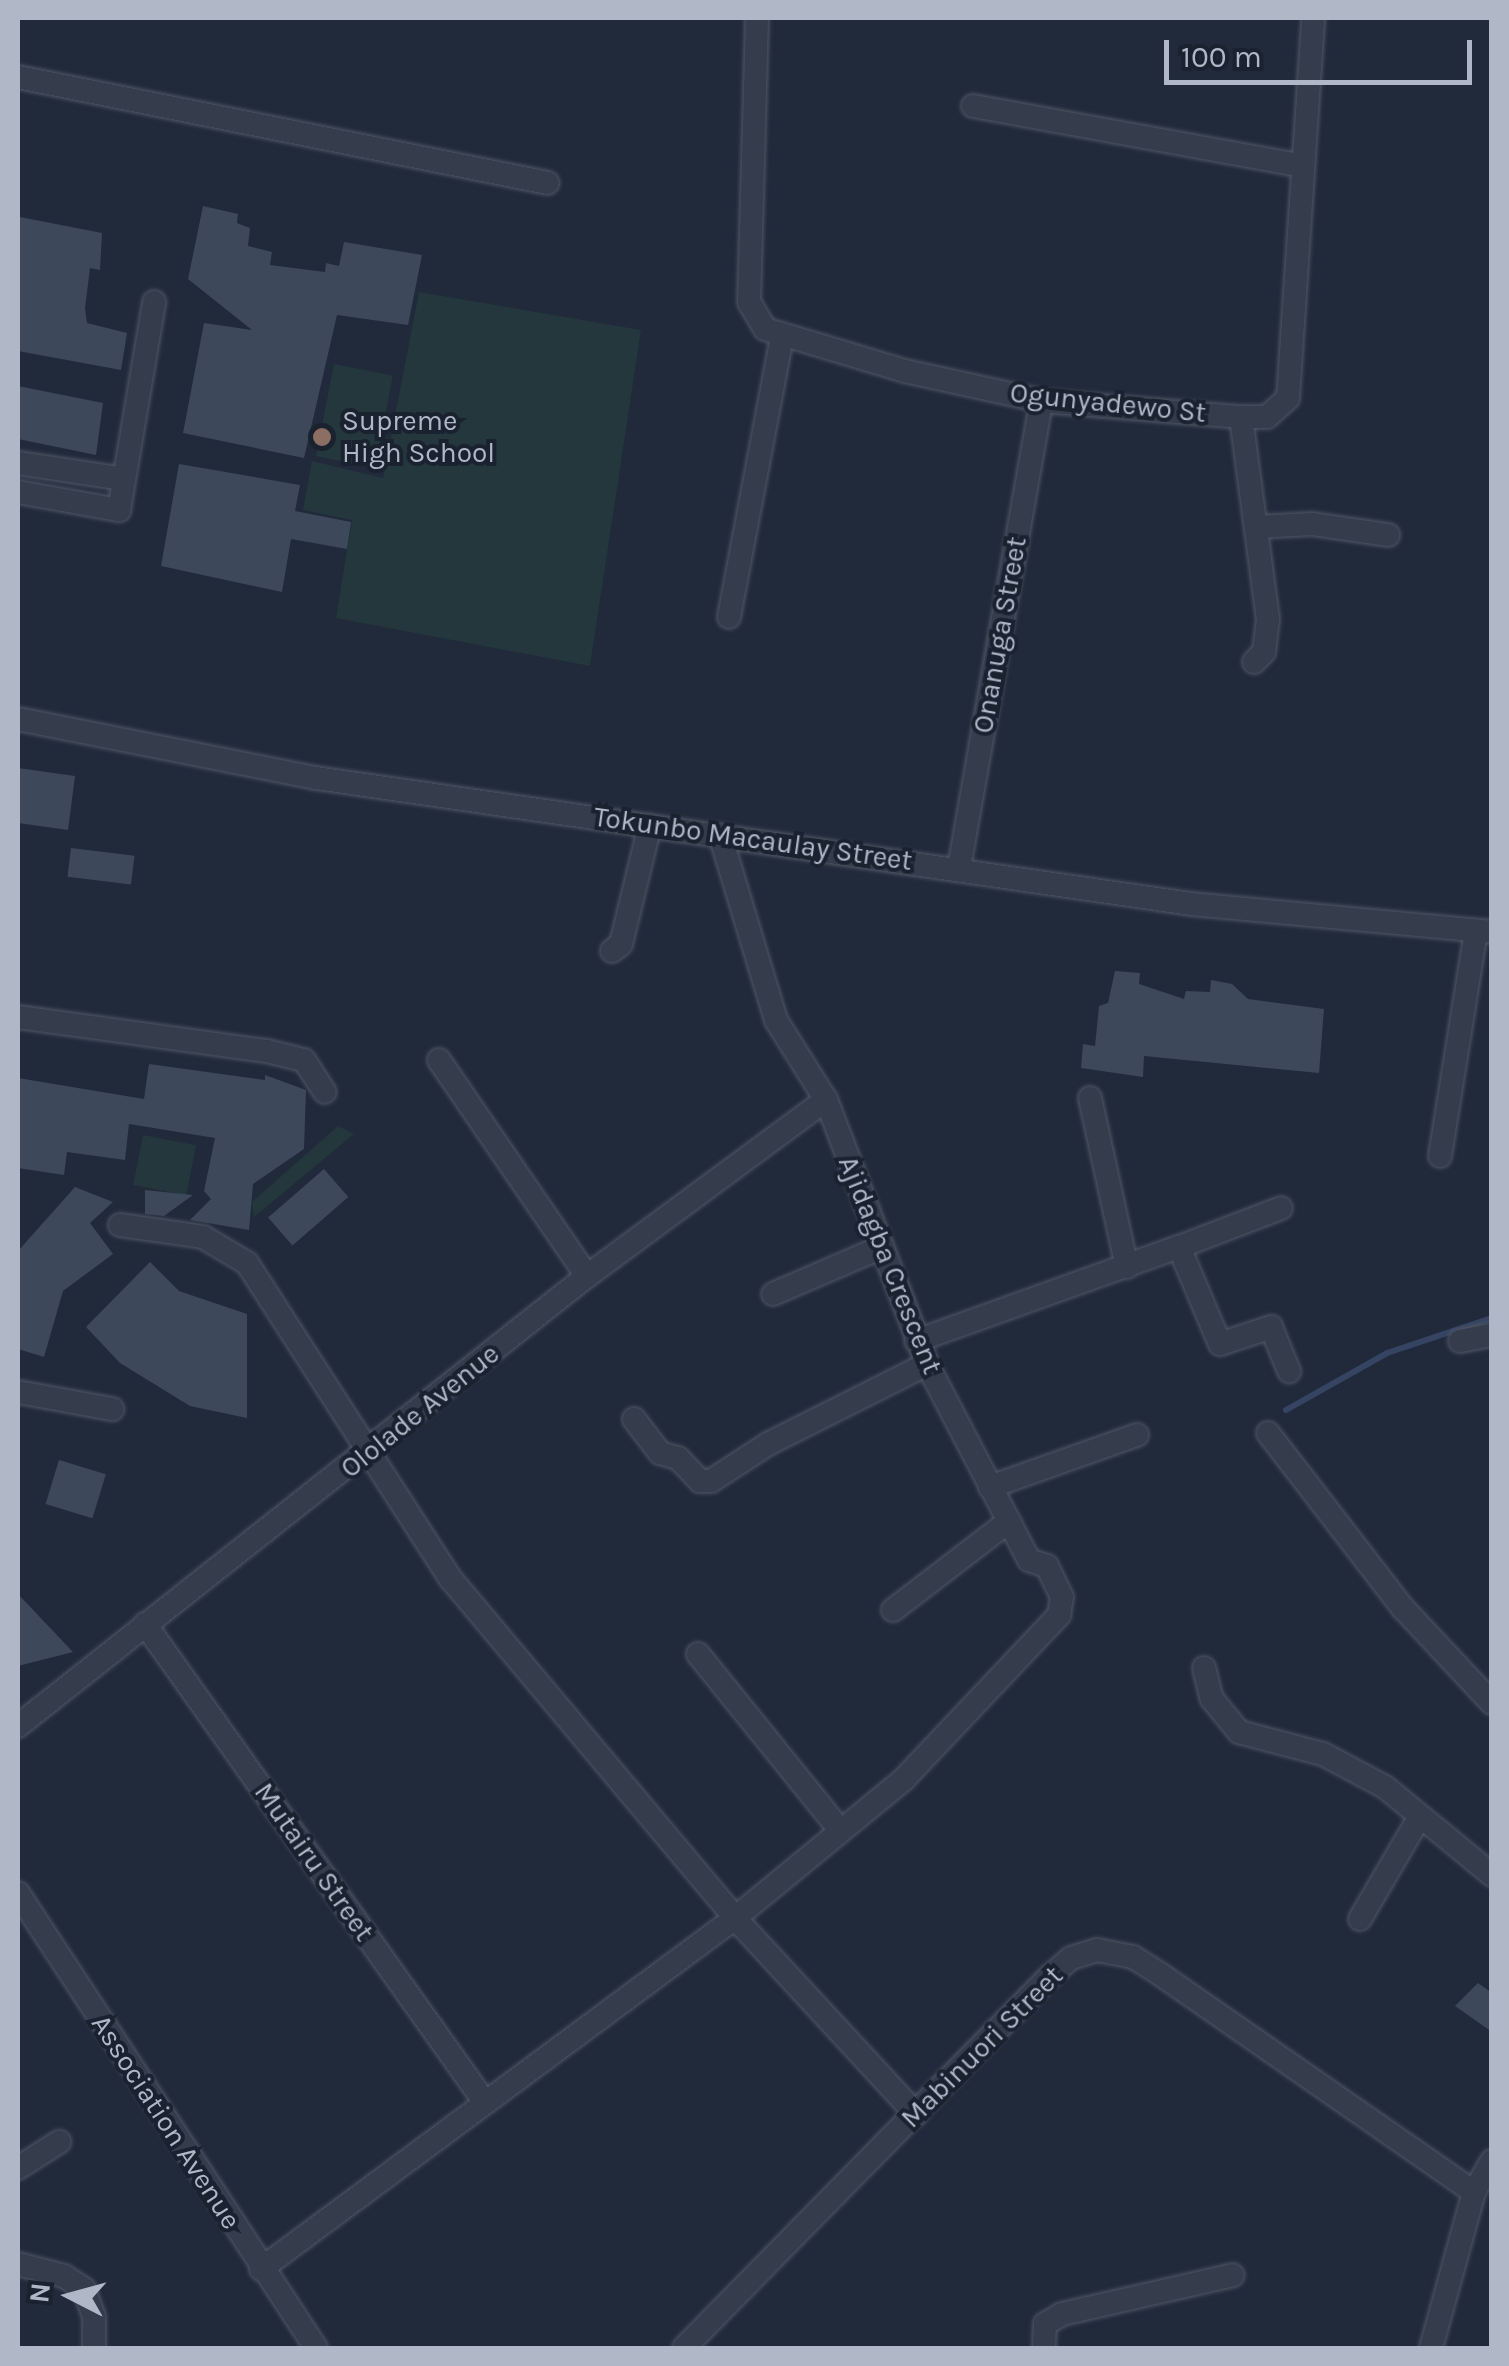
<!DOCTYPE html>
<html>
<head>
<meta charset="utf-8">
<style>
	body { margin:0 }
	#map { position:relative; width:1509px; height:2366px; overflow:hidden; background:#212a3b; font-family:Karla,sans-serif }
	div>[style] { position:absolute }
	.green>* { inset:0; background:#23373c; transform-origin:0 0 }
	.stream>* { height:6px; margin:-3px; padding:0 3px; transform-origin:3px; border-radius:3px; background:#354462 }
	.building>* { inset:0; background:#3d485b; transform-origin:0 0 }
	.roads { filter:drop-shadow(0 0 2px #505766) drop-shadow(0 0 2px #505766) }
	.minor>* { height:22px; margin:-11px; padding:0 11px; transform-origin:11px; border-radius:11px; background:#353c4b }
	.dots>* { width:28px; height:28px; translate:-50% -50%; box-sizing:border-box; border:5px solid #1a2230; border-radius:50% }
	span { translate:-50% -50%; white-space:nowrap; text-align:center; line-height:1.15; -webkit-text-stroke:8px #1a2230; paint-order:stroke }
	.street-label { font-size:28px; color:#b0b7c7 }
	.poi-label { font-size:28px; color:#b0b7c7 }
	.left { translate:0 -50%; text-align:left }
	.frame { position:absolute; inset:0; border:20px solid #b0b7c7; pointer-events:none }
	.north { position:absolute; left:20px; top:2246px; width:100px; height:100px; -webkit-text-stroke:8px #1a2230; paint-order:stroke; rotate:276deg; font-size:28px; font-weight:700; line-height:40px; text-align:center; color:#b0b7c7 }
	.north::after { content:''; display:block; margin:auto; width:35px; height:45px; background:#b0b7c7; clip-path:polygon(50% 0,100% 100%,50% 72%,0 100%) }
	.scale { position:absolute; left:1164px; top:40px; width:308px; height:45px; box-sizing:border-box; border:5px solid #b0b7c7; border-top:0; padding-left:12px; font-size:30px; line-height:35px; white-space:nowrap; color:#b0b7c7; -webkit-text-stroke:8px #1a2230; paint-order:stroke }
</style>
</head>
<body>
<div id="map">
	<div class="green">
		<div style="clip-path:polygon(419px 292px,641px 330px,590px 666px,336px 618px,352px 520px,303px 510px,312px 461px,383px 478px)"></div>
		<div style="left:334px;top:364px;width:60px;height:94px;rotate:11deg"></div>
		<div style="clip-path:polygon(338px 1126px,354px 1134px,254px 1217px,252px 1202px)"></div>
		<div style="left:143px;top:1135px;width:54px;height:51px;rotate:11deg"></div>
	</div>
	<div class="stream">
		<div style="left:1286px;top:1410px;width:116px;rotate:-29.4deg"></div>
		<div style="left:1387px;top:1353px;width:111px;rotate:-18.4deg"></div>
	</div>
	<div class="building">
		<div style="clip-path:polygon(203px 206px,238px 214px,237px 223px,250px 228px,248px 246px,272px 252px,270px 265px,325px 272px,326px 263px,339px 266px,344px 242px,422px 255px,408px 325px,337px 315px,304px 458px,183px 433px,204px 323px,252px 330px,188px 279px)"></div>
		<div style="clip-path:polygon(20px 217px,102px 233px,100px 270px,90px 268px,85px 308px,87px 323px,127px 333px,121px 370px,18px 351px)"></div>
		<div style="clip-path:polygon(18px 386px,103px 403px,96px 455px,18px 439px)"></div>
		<div style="clip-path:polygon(179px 464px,300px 485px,295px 511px,351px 522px,347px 549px,291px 539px,282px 592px,161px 566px)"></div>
		<div style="clip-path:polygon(18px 768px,75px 776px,68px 830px,18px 823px)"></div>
		<div style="left:71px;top:848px;width:64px;height:29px;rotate:7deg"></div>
		<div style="clip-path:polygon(1115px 971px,1140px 973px,1139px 984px,1184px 999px,1186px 991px,1210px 992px,1211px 980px,1232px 984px,1248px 999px,1324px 1009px,1319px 1073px,1144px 1056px,1143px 1077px,1081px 1068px,1083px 1044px,1095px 1046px,1099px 1006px,1108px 1003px)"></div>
		<div style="clip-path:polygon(149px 1064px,265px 1080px,265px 1075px,306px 1090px,304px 1149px,253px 1184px,249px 1230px,190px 1220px,211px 1199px,204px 1191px,215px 1138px,129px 1124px,125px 1160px,67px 1152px,64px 1175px,18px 1168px,18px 1078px,144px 1099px)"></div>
		<div style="left:324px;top:1169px;width:37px;height:74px;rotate:49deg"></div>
		<div style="clip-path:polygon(75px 1187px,113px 1202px,90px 1223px,113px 1254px,63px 1291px,44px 1357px,18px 1349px,18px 1251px)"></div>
		<div style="clip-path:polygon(145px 1190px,193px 1195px,164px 1216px,145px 1214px)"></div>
		<div style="clip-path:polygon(150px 1262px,179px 1291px,247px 1314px,247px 1418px,190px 1406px,120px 1363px,86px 1327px)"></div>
		<div style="left:59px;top:1460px;width:49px;height:46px;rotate:17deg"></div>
		<div style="clip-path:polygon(18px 1594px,73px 1652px,18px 1666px)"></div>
		<div style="clip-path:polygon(1478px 1983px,1492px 1993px,1492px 2032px,1455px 2006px)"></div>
	</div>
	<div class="roads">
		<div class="minor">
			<div style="left:757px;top:18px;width:284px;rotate:91.6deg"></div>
			<div style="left:749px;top:302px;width:31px;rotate:59deg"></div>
			<div style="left:765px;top:329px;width:146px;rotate:16.7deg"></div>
			<div style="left:905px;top:371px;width:139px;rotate:12.4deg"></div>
			<div style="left:1041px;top:401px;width:201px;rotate:4.6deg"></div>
			<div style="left:1241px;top:417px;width:26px"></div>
			<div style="left:1267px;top:417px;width:28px;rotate:-42deg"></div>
			<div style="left:1288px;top:398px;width:381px;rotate:-86.2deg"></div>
			<div style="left:18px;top:77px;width:540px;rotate:11.31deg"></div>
			<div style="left:973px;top:106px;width:334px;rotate:10.3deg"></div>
			<div style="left:1241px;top:417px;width:204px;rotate:82.4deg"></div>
			<div style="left:1268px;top:619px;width:33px;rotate:97deg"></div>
			<div style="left:1264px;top:652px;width:14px;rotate:135deg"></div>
			<div style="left:18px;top:463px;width:107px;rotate:8.6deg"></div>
			<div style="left:18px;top:492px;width:103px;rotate:10.1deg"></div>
			<div style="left:119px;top:510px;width:211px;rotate:-80.4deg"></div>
			<div style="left:1256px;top:527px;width:56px;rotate:-3.1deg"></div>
			<div style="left:1312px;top:524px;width:77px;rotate:8.2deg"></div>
			<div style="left:729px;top:617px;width:285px;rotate:-79.3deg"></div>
			<div style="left:18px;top:719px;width:304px;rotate:11.2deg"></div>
			<div style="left:316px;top:778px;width:884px;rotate:8.19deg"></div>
			<div style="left:1191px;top:904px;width:302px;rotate:5.3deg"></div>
			<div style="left:959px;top:868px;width:474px;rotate:-80deg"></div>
			<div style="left:612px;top:951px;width:11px;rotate:-38deg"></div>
			<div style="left:621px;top:944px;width:122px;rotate:-76.3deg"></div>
			<div style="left:18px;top:1017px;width:251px;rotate:7.8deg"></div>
			<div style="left:267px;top:1051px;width:38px;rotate:14deg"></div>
			<div style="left:304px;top:1060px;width:38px;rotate:57deg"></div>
			<div style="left:439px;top:1060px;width:262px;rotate:55.6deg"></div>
			<div style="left:1090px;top:1098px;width:173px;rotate:77.7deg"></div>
			<div style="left:1440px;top:1156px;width:228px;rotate:-80.9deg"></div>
			<div style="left:120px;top:1225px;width:84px;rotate:8.2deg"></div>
			<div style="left:203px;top:1237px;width:51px;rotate:30.6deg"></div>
			<div style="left:247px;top:1263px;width:375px;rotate:57.2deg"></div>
			<div style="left:450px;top:1578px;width:444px;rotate:50deg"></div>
			<div style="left:735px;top:1918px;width:267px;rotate:47.3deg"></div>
			<div style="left:1179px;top:1247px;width:109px;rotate:-20.9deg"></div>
			<div style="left:773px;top:1294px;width:119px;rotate:-23.3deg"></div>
			<div style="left:916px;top:1341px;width:279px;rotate:-19.7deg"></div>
			<div style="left:1179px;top:1247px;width:105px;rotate:67.1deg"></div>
			<div style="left:1220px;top:1344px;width:54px;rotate:-18.4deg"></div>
			<div style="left:1271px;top:1327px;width:48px;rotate:67.8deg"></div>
			<div style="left:1460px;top:1341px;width:33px;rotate:-11deg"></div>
			<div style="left:18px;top:1392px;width:96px;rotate:10.3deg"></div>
			<div style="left:634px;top:1419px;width:43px;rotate:52.6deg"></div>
			<div style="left:660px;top:1453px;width:19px;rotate:16deg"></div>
			<div style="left:678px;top:1458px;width:32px;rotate:46deg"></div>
			<div style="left:700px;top:1481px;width:11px"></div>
			<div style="left:711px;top:1481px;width:68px;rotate:-33deg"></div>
			<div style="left:768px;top:1444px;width:178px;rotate:-26.7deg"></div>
			<div style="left:1268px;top:1433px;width:221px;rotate:52.4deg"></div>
			<div style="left:1403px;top:1608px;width:130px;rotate:46.9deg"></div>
			<div style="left:990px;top:1487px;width:156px;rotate:-19.5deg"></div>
			<div style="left:893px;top:1610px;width:146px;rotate:-37.5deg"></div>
			<div style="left:145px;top:1624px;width:585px;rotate:54.6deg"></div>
			<div style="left:698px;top:1654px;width:225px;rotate:51.1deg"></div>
			<div style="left:1204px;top:1668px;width:32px;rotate:76deg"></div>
			<div style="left:1212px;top:1699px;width:43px;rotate:50.7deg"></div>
			<div style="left:1239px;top:1732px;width:87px;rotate:14.7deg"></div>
			<div style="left:1323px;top:1754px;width:70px;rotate:28deg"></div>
			<div style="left:1385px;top:1787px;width:139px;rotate:39.4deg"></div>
			<div style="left:18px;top:1726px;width:725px;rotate:-38.34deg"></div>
			<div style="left:587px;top:1276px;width:297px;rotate:-36.4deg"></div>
			<div style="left:18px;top:1893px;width:544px;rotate:56.78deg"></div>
			<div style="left:1360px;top:1919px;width:117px;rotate:-59.7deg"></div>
			<div style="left:18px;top:2168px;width:49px;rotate:-32.4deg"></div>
			<div style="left:18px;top:2264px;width:48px;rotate:14.6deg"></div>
			<div style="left:64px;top:2276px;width:24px;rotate:33deg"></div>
			<div style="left:84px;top:2289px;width:30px;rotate:70deg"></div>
			<div style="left:94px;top:2317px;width:31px;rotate:90deg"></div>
			<div style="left:261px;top:2269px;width:590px;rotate:-36.52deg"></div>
			<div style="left:735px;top:1918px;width:219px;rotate:-39.4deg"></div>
			<div style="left:904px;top:1779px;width:226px;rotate:-46.6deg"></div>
			<div style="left:1059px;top:1615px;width:18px;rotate:-81deg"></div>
			<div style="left:1062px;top:1597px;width:34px;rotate:-116deg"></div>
			<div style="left:1047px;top:1566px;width:19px;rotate:-162deg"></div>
			<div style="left:1029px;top:1560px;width:221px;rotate:-117.5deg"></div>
			<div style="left:927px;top:1364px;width:283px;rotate:-110.9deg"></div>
			<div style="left:826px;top:1100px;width:94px;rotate:-122deg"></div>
			<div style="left:776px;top:1020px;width:193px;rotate:-106.8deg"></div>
			<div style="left:684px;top:2348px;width:519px;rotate:-45.47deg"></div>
			<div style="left:1048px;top:1978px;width:30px;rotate:-41deg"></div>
			<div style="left:1071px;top:1958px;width:27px;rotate:-17deg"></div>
			<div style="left:1097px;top:1950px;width:37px;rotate:11deg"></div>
			<div style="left:1133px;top:1957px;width:32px;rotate:32deg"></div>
			<div style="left:1160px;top:1974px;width:382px;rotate:34.8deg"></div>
			<div style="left:1044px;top:2348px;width:24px;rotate:-88deg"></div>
			<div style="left:1045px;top:2324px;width:20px;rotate:-30deg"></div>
			<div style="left:1062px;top:2314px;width:175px;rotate:-12.8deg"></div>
			<div style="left:1431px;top:2348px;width:162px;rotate:-74.6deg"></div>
			<div style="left:1474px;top:2192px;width:36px;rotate:-60deg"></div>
		</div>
	</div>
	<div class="dots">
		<div style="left:322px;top:437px;background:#8d6e63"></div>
	</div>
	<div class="street-label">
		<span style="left:1108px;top:403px;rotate:6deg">Ogunyadewo St</span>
		<span style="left:1000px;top:635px;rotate:-80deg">Onanuga Street</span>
		<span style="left:753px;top:839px;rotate:8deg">Tokunbo Macaulay Street</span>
		<span style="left:890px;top:1265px;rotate:68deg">Ajidagba Crescent</span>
		<span style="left:420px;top:1411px;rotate:-39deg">Ololade Avenue</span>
		<span style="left:314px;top:1862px;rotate:55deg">Mutairu Street</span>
		<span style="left:982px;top:2047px;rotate:-45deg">Mabinuori Street</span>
		<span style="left:166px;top:2122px;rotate:57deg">Association Avenue</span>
	</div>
	<div class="poi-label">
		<span class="left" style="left:342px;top:437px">Supreme<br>High School</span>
	</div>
	<div class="frame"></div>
	<div class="north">N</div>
	<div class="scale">100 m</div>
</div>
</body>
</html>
